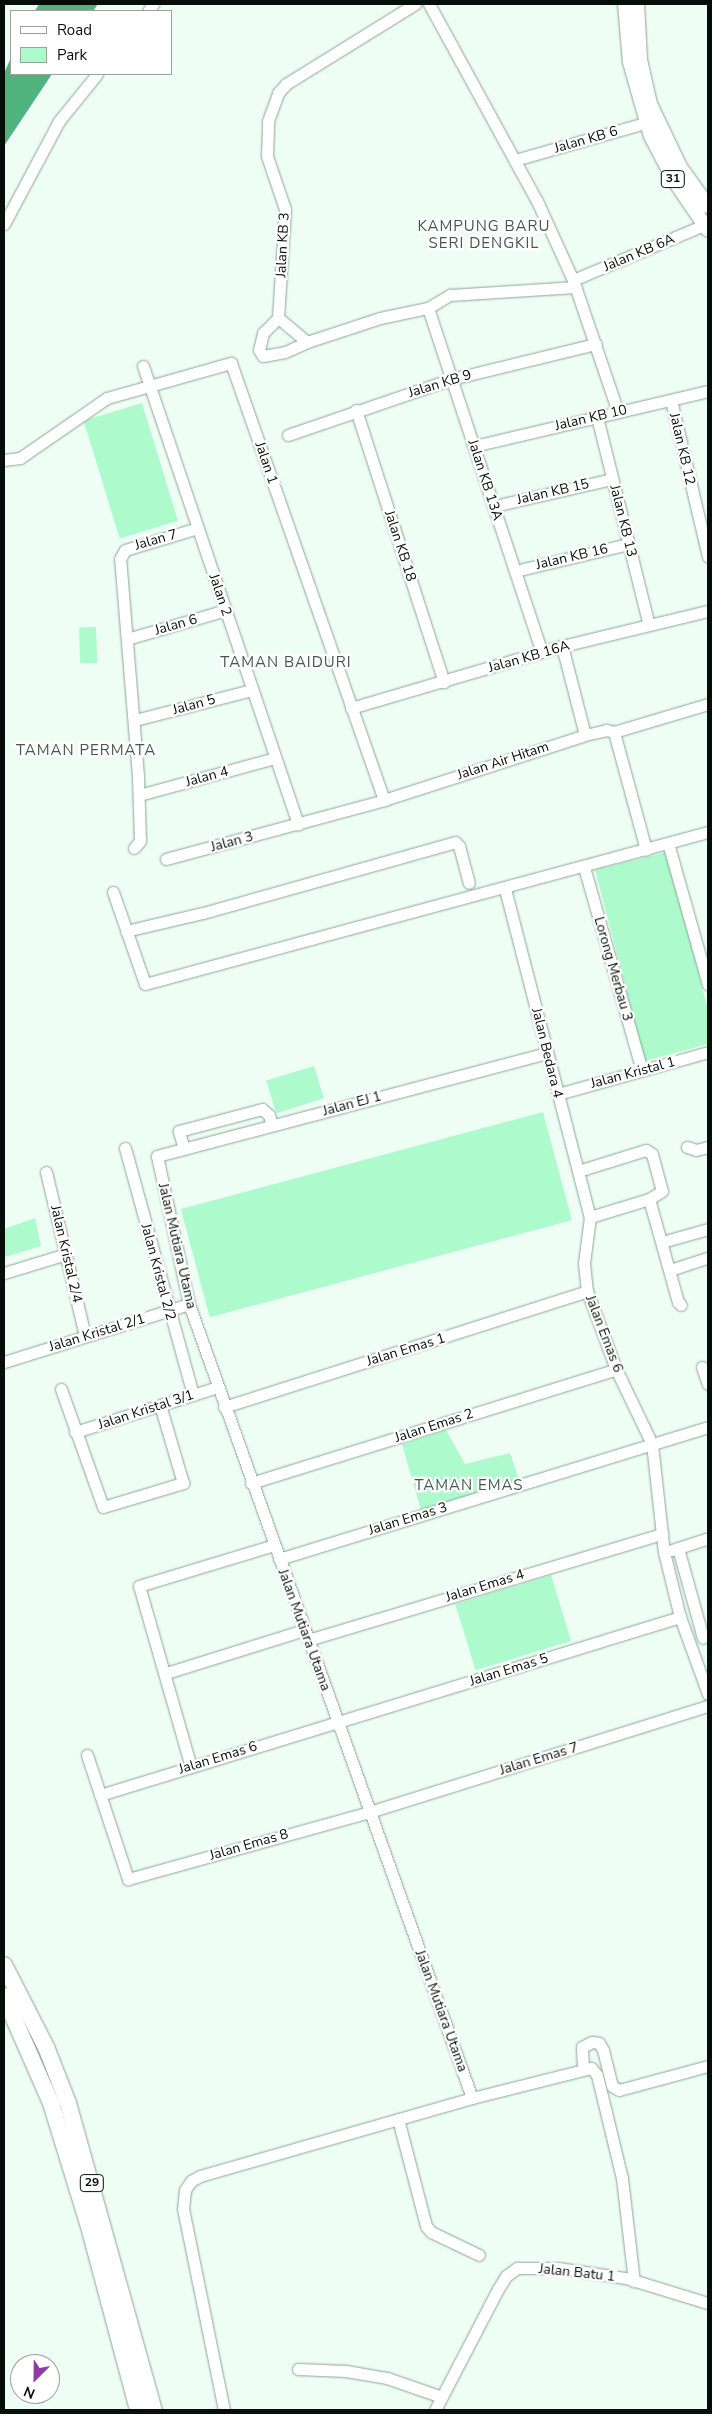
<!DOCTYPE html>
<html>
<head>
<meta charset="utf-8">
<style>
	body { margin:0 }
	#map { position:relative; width:712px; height:2414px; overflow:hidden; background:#eefef4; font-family:"Nunito Sans",sans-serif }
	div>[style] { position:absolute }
	.green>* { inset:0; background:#adfbcc; transform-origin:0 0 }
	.water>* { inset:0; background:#50b37d }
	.roads { filter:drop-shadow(0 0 1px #8ca595) drop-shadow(0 0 1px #8ca595) }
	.minor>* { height:11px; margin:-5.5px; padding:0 5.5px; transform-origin:5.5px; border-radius:5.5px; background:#fff }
	.major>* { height:14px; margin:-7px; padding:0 7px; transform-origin:7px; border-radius:7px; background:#fff }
	.highway>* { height:16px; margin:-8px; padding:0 8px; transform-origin:8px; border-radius:8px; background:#fff }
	span { translate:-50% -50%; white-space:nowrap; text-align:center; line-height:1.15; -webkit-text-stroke:4.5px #fff; paint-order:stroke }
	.shield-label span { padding:1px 4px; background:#fff; border:1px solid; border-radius:4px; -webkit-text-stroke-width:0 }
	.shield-label { font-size:12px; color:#060e09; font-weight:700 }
	.street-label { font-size:14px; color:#060e09 }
	.neighbourhood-label { font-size:15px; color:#42584a; letter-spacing:1px }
	.frame { position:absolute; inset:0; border:5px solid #060e09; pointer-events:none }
	.legend { position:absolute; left:10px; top:10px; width:162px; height:65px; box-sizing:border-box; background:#fff; border:1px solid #9b9f9d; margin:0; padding:6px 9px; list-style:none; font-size:15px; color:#060e09 }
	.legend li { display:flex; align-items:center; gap:10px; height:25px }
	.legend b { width:25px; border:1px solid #9b9f9d }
	.north { position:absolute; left:10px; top:2354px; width:50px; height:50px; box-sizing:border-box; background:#fff; border:1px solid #9b9f9d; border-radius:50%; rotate:203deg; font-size:14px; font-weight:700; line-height:20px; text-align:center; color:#060e09 }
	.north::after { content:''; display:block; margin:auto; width:18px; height:22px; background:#923aa7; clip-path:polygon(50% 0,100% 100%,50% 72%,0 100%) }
</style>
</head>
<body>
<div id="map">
	<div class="green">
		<div style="left:142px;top:403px;width:123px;height:61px;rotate:73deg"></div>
		<div style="left:96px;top:627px;width:36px;height:17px;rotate:88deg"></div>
		<div style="clip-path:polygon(667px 852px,708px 1010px,708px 1044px,645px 1061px,595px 870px)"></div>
		<div style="left:314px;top:1066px;width:34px;height:50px;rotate:73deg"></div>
		<div style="left:543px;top:1112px;width:112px;height:375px;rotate:75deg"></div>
		<div style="clip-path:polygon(35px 1218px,41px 1246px,5px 1257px,4px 1229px)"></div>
		<div style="clip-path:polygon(446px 1430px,465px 1464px,510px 1453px,519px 1479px,421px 1510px,402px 1444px)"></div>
		<div style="left:551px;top:1575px;width:69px;height:100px;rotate:73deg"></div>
	</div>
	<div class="water">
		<div style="clip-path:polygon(39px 4px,98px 4px,93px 11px,35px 11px)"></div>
		<div style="clip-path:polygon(11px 58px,11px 74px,52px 74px,4px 146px,4px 73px)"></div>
	</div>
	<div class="roads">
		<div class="minor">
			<div style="left:429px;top:4px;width:225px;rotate:61.3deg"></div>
			<div style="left:537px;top:201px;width:87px;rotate:65.5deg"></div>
			<div style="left:573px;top:280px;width:139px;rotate:71.2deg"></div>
			<div style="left:148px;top:11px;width:9px;rotate:-54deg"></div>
			<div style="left:515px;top:160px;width:146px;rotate:-15.9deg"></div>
			<div style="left:4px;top:224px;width:117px;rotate:-61.9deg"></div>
			<div style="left:59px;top:121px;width:60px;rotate:-51deg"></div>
			<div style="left:573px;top:280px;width:142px;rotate:-22.8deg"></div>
			<div style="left:428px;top:308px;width:362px;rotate:71.7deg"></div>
			<div style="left:278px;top:318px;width:21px;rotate:135deg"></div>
			<div style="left:263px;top:333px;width:17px;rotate:103deg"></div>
			<div style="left:259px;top:350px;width:7px;rotate:56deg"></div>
			<div style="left:263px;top:356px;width:22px;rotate:-10deg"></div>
			<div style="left:285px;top:352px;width:24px;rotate:-24deg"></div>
			<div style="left:307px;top:342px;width:77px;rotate:-18.2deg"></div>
			<div style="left:380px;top:318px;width:49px;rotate:-11.8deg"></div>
			<div style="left:428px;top:308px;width:26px;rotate:-31deg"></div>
			<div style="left:450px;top:295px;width:126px;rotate:-3.6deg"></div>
			<div style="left:307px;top:342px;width:38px;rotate:-140deg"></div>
			<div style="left:278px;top:318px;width:109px;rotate:-86.3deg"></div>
			<div style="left:285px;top:209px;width:56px;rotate:-108.8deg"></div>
			<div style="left:267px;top:156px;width:35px;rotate:-88deg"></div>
			<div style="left:268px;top:121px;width:30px;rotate:-70deg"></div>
			<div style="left:278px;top:93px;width:12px;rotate:-48deg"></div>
			<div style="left:286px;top:84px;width:152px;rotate:-31.8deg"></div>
			<div style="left:143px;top:366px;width:484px;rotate:71.3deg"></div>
			<div style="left:671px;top:400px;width:161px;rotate:76.7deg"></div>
			<div style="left:356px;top:410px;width:286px;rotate:72.1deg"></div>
			<div style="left:597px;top:417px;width:214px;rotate:76deg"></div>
			<div style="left:288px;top:435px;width:173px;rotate:-18.9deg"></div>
			<div style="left:452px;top:379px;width:148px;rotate:-13.7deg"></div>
			<div style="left:474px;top:446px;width:240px;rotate:-13.2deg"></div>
			<div style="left:4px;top:460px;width:16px;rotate:-7deg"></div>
			<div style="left:20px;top:458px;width:106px;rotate:-34.6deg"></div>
			<div style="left:107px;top:398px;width:129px;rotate:-15.8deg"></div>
			<div style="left:231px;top:363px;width:463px;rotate:70.7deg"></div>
			<div style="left:494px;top:506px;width:121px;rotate:-12.9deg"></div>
			<div style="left:515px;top:571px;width:116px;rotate:-13.4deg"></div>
			<div style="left:127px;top:639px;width:103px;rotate:-16.3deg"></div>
			<div style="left:562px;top:646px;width:92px;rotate:75.5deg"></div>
			<div style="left:351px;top:708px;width:220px;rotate:-16.4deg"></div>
			<div style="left:562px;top:646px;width:150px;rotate:-13.5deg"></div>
			<div style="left:135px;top:720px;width:121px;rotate:-14.4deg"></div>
			<div style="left:614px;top:732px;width:122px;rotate:74.8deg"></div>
			<div style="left:139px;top:795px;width:141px;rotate:-15.2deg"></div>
			<div style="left:668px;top:843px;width:147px;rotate:74.2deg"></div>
			<div style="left:134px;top:848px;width:9px;rotate:-49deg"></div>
			<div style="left:140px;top:841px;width:65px;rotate:-91.8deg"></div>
			<div style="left:138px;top:776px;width:218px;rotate:-94.7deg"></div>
			<div style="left:120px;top:559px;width:10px;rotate:-61deg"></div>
			<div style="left:125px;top:550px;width:76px;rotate:-16.8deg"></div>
			<div style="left:166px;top:859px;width:226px;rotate:-15.1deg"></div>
			<div style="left:384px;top:800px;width:211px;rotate:-17.9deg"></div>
			<div style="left:585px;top:735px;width:22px;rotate:-13deg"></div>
			<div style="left:606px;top:730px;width:8px;rotate:14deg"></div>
			<div style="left:614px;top:732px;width:98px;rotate:-16.6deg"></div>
			<div style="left:584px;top:867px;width:211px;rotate:74.1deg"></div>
			<div style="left:505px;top:889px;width:339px;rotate:75.5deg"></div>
			<div style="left:590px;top:1217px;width:46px;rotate:97.4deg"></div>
			<div style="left:584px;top:1263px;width:28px;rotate:84deg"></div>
			<div style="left:587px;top:1291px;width:83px;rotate:69.6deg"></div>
			<div style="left:616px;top:1369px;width:83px;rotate:64.4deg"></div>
			<div style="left:652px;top:1444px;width:109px;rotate:83.7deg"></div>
			<div style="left:664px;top:1552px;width:67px;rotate:76.2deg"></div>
			<div style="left:680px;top:1617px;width:82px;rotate:70deg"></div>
			<div style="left:113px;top:892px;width:97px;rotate:70.8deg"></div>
			<div style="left:145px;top:984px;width:583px;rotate:-15.11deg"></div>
			<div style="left:126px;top:931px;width:79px;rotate:-13.2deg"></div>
			<div style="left:203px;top:913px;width:262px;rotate:-15.7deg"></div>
			<div style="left:455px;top:842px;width:6px;rotate:45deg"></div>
			<div style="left:459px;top:846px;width:38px;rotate:75deg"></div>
			<div style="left:558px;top:1094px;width:156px;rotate:-15.6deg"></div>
			<div style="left:687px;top:1147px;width:9px;rotate:18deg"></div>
			<div style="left:696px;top:1150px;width:12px;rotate:-14deg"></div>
			<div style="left:125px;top:1148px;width:256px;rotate:74.6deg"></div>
			<div style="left:184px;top:1149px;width:19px;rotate:-106deg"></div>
			<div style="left:179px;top:1131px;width:86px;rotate:-14.8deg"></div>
			<div style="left:262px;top:1109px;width:9px;rotate:41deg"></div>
			<div style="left:269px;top:1115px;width:10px;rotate:73deg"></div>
			<div style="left:578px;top:1171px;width:71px;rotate:-17.2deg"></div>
			<div style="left:646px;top:1150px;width:7px;rotate:34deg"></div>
			<div style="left:652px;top:1154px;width:38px;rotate:75deg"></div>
			<div style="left:662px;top:1191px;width:15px;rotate:148deg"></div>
			<div style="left:649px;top:1199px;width:62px;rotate:163deg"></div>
			<div style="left:46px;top:1172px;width:169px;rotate:76.6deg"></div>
			<div style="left:649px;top:1199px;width:107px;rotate:74.3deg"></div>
			<div style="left:678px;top:1302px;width:4px;rotate:45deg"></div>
			<div style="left:662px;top:1242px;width:48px;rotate:-15.8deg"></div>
			<div style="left:670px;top:1270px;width:40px;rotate:-18deg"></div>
			<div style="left:4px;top:1273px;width:65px;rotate:-17deg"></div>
			<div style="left:4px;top:1362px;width:194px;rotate:-17.4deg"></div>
			<div style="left:702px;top:1367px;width:18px;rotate:71deg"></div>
			<div style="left:61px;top:1389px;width:125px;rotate:70.4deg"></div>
			<div style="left:103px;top:1507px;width:84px;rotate:-16.7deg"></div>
			<div style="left:183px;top:1483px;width:81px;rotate:-106.4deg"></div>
			<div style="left:224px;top:1407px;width:381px;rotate:-17.7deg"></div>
			<div style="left:75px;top:1432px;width:150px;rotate:-17.5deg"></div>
			<div style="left:251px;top:1483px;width:382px;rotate:-17.3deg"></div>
			<div style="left:678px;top:1548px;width:93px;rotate:74.5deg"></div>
			<div style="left:672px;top:1550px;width:38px;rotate:-18deg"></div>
			<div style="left:279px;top:1559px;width:449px;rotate:-17.1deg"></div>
			<div style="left:308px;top:1640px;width:370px;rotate:-16.7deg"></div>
			<div style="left:166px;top:1673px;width:145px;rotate:-17.3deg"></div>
			<div style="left:87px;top:1755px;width:131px;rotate:71.7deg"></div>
			<div style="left:128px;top:1879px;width:250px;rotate:-15.5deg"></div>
			<div style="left:369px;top:1812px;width:355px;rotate:-17.4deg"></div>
			<div style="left:191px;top:1767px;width:188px;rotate:-106deg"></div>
			<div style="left:139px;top:1586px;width:141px;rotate:-16.9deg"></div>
			<div style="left:100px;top:1795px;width:607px;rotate:-17.06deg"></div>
			<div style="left:583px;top:2068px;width:21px;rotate:-93deg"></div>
			<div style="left:582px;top:2047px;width:11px;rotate:-27deg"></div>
			<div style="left:592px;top:2042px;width:7px;rotate:8deg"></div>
			<div style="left:599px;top:2043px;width:8px;rotate:60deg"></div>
			<div style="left:603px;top:2050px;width:37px;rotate:76deg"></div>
			<div style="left:612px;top:2086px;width:8px;rotate:30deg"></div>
			<div style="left:619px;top:2090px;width:92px;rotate:-15.1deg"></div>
			<div style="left:472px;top:2098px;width:843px;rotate:-109.62deg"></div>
			<div style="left:189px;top:1304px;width:151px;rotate:-102.2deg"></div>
			<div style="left:157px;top:1156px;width:403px;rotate:-14.8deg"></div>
			<div style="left:398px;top:2119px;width:111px;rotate:75.3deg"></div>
			<div style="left:426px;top:2226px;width:8px;rotate:50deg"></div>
			<div style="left:431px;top:2232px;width:53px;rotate:25.6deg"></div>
			<div style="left:298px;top:2369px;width:48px;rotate:2.4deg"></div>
			<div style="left:346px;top:2371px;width:42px;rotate:9.7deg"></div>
			<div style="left:387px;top:2378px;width:58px;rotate:19.1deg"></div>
			<div style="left:224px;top:2410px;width:205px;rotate:-101.5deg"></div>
			<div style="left:183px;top:2209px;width:19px;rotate:-84deg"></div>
			<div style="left:185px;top:2190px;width:11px;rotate:-56deg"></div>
			<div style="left:191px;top:2181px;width:10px;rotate:-29deg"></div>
			<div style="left:200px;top:2176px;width:283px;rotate:-16deg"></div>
			<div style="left:472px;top:2098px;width:123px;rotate:-14.1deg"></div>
			<div style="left:591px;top:2068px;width:9px;rotate:49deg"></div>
			<div style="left:597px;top:2075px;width:106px;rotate:76.4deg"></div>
			<div style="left:622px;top:2178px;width:104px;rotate:83.4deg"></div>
			<div style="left:435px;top:2410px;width:136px;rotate:-62.5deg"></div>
			<div style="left:498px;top:2289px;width:15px;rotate:-58deg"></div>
			<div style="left:506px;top:2276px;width:14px;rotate:-36deg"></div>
			<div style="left:517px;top:2268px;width:41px"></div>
			<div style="left:558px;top:2268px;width:69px;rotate:8.4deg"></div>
			<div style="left:626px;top:2278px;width:86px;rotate:17deg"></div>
		</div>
		<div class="major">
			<div style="left:625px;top:4px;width:58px;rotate:85.1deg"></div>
			<div style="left:630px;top:62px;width:77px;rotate:74.2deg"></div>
			<div style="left:651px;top:136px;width:50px;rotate:62.4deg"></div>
			<div style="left:674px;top:180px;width:60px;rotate:55.8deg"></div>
			<div style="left:637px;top:4px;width:56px;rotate:86.9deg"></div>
			<div style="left:640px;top:60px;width:45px;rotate:77.2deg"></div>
			<div style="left:650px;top:104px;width:70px;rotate:64.5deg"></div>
			<div style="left:680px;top:167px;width:48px;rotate:54.3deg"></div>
		</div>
		<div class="highway">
			<div style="left:4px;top:1965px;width:92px;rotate:62.9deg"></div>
			<div style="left:46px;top:2047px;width:60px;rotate:68.6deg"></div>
			<div style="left:68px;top:2103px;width:319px;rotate:74.4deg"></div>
			<div style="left:4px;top:1996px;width:117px;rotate:66.3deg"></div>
			<div style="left:51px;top:2103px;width:126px;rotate:72.9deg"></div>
			<div style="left:88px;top:2223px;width:194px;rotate:75deg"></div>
		</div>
	</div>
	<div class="shield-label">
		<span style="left:673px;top:179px">31</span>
		<span style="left:92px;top:2183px">29</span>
	</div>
	<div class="street-label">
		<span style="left:586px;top:140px;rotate:-16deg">Jalan KB 6</span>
		<span style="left:283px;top:245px;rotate:-87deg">Jalan KB 3</span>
		<span style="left:639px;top:253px;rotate:-23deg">Jalan KB 6A</span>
		<span style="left:440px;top:384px;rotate:-17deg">Jalan KB 9</span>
		<span style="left:591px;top:418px;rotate:-13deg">Jalan KB 10</span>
		<span style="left:682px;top:449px;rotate:77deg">Jalan KB 12</span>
		<span style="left:266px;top:463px;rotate:71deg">Jalan 1</span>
		<span style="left:485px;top:480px;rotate:72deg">Jalan KB 13A</span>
		<span style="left:553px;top:492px;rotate:-13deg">Jalan KB 15</span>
		<span style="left:623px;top:521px;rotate:76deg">Jalan KB 13</span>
		<span style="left:156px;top:540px;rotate:-16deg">Jalan 7</span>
		<span style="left:400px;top:546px;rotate:72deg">Jalan KB 18</span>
		<span style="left:572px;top:557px;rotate:-13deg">Jalan KB 16</span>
		<span style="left:220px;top:595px;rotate:71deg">Jalan 2</span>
		<span style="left:176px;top:625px;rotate:-16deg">Jalan 6</span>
		<span style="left:529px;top:657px;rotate:-16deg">Jalan KB 16A</span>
		<span style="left:194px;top:705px;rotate:-15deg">Jalan 5</span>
		<span style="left:503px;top:761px;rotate:-18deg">Jalan Air Hitam</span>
		<span style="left:207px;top:777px;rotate:-15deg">Jalan 4</span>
		<span style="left:232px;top:842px;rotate:-15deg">Jalan 3</span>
		<span style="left:613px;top:969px;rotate:74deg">Lorong Merbau 3</span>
		<span style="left:547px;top:1053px;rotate:76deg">Jalan Bedara 4</span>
		<span style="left:633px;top:1073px;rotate:-15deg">Jalan Kristal 1</span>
		<span style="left:352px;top:1104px;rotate:-15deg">Jalan EJ 1</span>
		<span style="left:177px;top:1246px;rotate:77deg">Jalan Mutiara Utama</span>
		<span style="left:66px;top:1254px;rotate:77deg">Jalan Kristal 2/4</span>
		<span style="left:158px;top:1272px;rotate:75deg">Jalan Kristal 2/2</span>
		<span style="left:97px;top:1333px;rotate:-17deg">Jalan Kristal 2/1</span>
		<span style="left:604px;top:1334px;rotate:69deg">Jalan Emas 6</span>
		<span style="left:406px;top:1350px;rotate:-17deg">Jalan Emas 1</span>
		<span style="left:146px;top:1410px;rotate:-18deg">Jalan Kristal 3/1</span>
		<span style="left:434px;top:1426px;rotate:-18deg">Jalan Emas 2</span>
		<span style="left:408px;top:1519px;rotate:-17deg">Jalan Emas 3</span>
		<span style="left:485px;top:1586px;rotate:-17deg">Jalan Emas 4</span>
		<span style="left:304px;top:1630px;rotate:70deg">Jalan Mutiara Utama</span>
		<span style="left:509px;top:1670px;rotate:-17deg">Jalan Emas 5</span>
		<span style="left:218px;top:1758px;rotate:-17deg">Jalan Emas 6</span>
		<span style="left:539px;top:1759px;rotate:-17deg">Jalan Emas 7</span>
		<span style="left:249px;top:1845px;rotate:-16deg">Jalan Emas 8</span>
		<span style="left:441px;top:2011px;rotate:70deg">Jalan Mutiara Utama</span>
		<span style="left:577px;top:2273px;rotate:6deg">Jalan Batu 1</span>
	</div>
	<div class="neighbourhood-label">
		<span style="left:484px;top:235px">KAMPUNG BARU<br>SERI DENGKIL</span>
		<span style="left:286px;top:663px">TAMAN BAIDURI</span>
		<span style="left:86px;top:751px">TAMAN PERMATA</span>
		<span style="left:469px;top:1486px">TAMAN EMAS</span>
	</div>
	<div class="frame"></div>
	<ul class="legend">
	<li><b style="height:6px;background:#fff"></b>Road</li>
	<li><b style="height:14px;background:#adfbcc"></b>Park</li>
	</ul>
	<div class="north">N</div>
</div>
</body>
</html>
